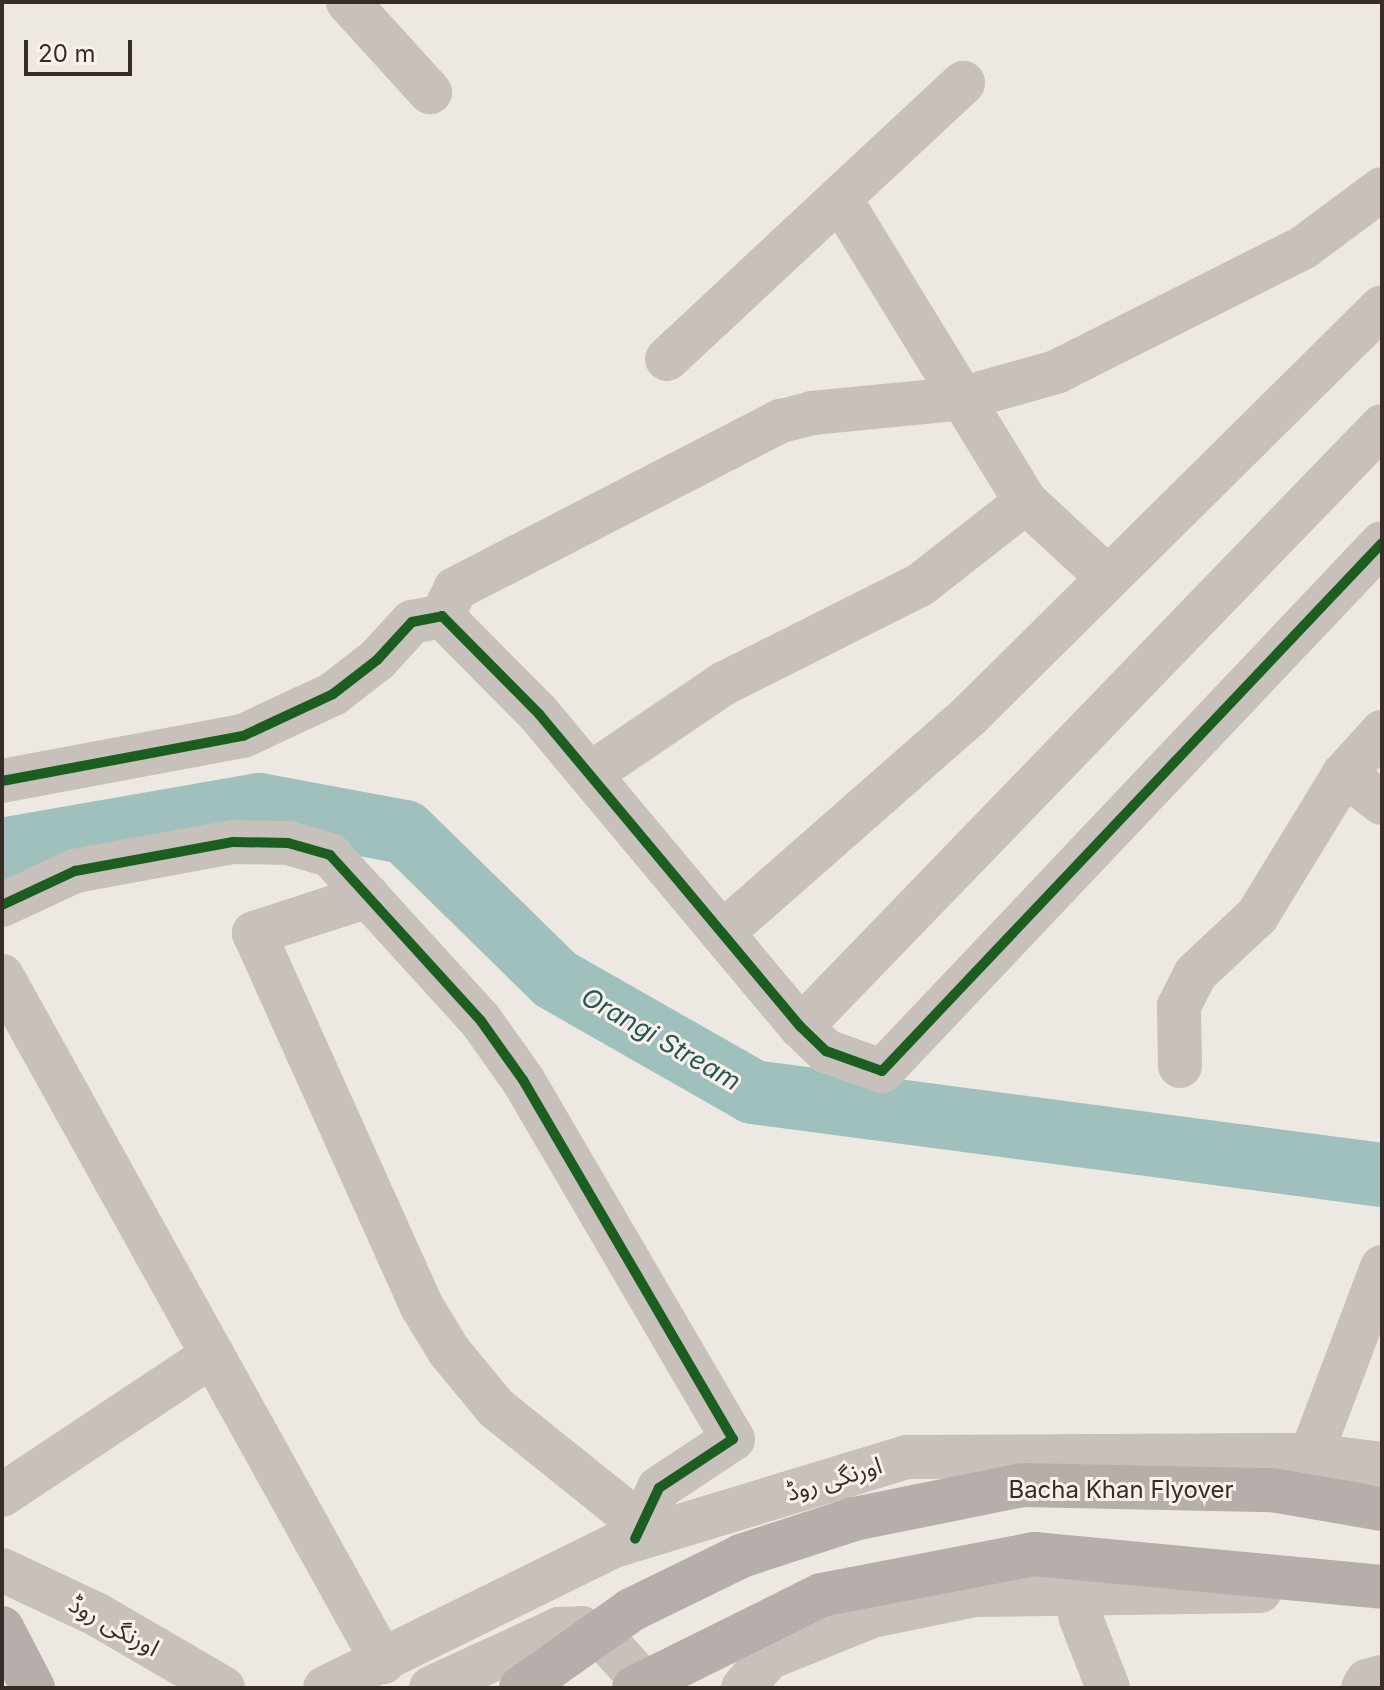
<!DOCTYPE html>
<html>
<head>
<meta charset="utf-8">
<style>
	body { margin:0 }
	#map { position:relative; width:1384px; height:1690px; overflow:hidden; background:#eee8e2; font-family:Inter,"Noto Sans Arabic",sans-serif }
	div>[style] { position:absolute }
	.river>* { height:64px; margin:-32px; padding:0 32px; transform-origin:32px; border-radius:32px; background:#9fc0bd }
	.minor>* { height:44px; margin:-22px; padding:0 22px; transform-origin:22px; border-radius:22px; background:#c7c0bb }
	.major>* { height:44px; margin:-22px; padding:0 22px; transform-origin:22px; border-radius:22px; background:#b6aeaa }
	.major-bridge>* { height:44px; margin:-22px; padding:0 22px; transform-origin:22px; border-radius:22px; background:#b6aeaa }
	.cycleway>* { height:10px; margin:-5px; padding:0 5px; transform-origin:5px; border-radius:5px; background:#1b5e20 }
	span { translate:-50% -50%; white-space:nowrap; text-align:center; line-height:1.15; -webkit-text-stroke:6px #faf1ea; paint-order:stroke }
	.street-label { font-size:24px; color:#382c29 }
	.water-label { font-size:26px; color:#1f5857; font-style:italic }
	.frame { position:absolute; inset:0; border:4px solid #382c29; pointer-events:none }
	.scale { position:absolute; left:24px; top:40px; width:108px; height:36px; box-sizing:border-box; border:4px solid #382c29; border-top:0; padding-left:10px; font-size:24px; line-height:28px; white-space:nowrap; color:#382c29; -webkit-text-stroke:6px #faf1ea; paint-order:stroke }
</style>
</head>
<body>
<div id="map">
	<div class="river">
		<div style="left:2px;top:850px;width:261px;rotate:-9.9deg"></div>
		<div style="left:259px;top:805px;width:148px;rotate:10.5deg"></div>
		<div style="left:405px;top:832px;width:210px;rotate:44.4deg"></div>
		<div style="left:555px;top:979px;width:228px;rotate:29.7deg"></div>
		<div style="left:753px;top:1092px;width:634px;rotate:7.52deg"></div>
	</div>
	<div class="minor">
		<div style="left:348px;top:2px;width:122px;rotate:47.7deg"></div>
		<div style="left:842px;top:202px;width:352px;rotate:58.5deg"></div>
		<div style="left:1026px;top:502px;width:112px;rotate:42.8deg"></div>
		<div style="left:667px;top:359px;width:405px;rotate:-43deg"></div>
		<div style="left:442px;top:616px;width:30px;rotate:-64deg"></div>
		<div style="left:455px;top:589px;width:367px;rotate:-27.3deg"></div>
		<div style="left:781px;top:421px;width:32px;rotate:-14deg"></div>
		<div style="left:812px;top:413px;width:153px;rotate:-5.6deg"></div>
		<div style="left:964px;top:398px;width:96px;rotate:-15.8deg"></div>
		<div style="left:1056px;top:372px;width:278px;rotate:-26.7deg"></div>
		<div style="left:1304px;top:247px;width:97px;rotate:-36.6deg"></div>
		<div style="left:590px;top:774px;width:161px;rotate:-34.1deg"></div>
		<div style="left:723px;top:684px;width:220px;rotate:-26.7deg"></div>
		<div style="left:920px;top:585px;width:135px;rotate:-38.1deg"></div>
		<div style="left:1344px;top:774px;width:48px;rotate:37.3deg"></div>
		<div style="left:2px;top:781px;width:245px;rotate:-10.6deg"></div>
		<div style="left:243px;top:736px;width:99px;rotate:-25deg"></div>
		<div style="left:333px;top:694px;width:56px;rotate:-37.7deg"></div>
		<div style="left:377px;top:660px;width:52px;rotate:-47.4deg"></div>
		<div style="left:412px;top:622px;width:31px;rotate:-11deg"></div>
		<div style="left:442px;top:616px;width:138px;rotate:45.3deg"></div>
		<div style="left:539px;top:714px;width:408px;rotate:50.1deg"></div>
		<div style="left:801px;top:1027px;width:35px;rotate:44deg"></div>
		<div style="left:826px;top:1051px;width:59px;rotate:19.7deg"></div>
		<div style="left:882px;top:1071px;width:727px;rotate:-46.56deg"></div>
		<div style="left:368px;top:896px;width:120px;rotate:162deg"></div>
		<div style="left:254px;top:933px;width:408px;rotate:65.8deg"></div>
		<div style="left:421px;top:1305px;width:54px;rotate:58.7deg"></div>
		<div style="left:449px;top:1351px;width:74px;rotate:50.5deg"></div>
		<div style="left:496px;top:1408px;width:187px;rotate:38.7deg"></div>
		<div style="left:2px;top:905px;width:81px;rotate:-25deg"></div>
		<div style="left:75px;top:871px;width:161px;rotate:-10.4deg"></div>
		<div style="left:233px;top:842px;width:55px;rotate:1deg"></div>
		<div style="left:288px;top:843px;width:44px;rotate:15.9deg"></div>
		<div style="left:330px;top:855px;width:224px;rotate:47.7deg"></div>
		<div style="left:481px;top:1021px;width:72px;rotate:54.6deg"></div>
		<div style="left:523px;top:1080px;width:416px;rotate:59.7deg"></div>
		<div style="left:733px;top:1439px;width:89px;rotate:146.5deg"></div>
		<div style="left:659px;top:1488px;width:56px;rotate:115.2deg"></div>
		<div style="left:722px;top:933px;width:332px;rotate:-41.3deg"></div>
		<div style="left:971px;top:714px;width:578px;rotate:-44.72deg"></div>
		<div style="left:2px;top:976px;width:785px;rotate:60.95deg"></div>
		<div style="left:801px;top:1027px;width:836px;rotate:-45.97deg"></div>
		<div style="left:1180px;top:1066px;width:60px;rotate:-91deg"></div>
		<div style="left:1179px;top:1006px;width:36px;rotate:-63deg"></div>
		<div style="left:1195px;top:974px;width:85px;rotate:-43.1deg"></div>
		<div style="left:1257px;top:916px;width:167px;rotate:-58.5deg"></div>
		<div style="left:1344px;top:774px;width:57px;rotate:-47.9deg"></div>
		<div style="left:1311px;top:1455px;width:201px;rotate:-69.3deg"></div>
		<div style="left:2px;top:1495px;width:253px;rotate:-33.6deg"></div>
		<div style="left:2px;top:1570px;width:104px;rotate:25.1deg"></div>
		<div style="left:96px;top:1614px;width:147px;rotate:30.2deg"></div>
		<div style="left:1080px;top:1616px;width:77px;rotate:68.7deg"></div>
		<div style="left:325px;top:1688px;width:322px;rotate:-26.2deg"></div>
		<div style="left:614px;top:1546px;width:306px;rotate:-16.9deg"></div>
		<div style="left:907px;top:1457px;width:404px;rotate:-0.3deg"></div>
		<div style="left:1311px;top:1455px;width:72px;rotate:7.2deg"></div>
		<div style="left:431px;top:1688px;width:141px;rotate:-24.7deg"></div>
		<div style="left:559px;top:1629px;width:23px;rotate:-2deg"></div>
		<div style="left:582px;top:1628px;width:25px;rotate:27deg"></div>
		<div style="left:604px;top:1639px;width:67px;rotate:47.4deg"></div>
		<div style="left:743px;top:1688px;width:39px;rotate:-50deg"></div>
		<div style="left:768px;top:1658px;width:112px;rotate:-22deg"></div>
		<div style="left:872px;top:1616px;width:105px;rotate:-11.5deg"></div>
		<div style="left:975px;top:1595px;width:285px;rotate:-0.8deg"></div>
		<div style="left:1363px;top:1688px;width:8px;rotate:-60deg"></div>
		<div style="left:1367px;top:1681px;width:16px;rotate:-15deg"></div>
	</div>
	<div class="major">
		<div style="left:2px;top:1628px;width:68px;rotate:62.7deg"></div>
	</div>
	<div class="major-bridge">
		<div style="left:521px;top:1688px;width:135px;rotate:-35.3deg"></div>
		<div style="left:631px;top:1610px;width:123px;rotate:-26.1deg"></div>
		<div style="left:741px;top:1556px;width:119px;rotate:-18.1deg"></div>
		<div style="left:854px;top:1519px;width:172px;rotate:-11.4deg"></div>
		<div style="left:1023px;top:1485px;width:249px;rotate:1.2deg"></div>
		<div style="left:1272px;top:1490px;width:112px;rotate:9.8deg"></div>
		<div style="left:634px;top:1688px;width:209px;rotate:-26.4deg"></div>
		<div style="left:821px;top:1595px;width:217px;rotate:-10.9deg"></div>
		<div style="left:1034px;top:1554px;width:350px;rotate:5.4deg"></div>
	</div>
	<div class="cycleway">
		<div style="left:2px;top:781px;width:245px;rotate:-10.6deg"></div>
		<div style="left:243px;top:736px;width:99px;rotate:-25deg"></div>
		<div style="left:333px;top:694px;width:56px;rotate:-37.7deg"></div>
		<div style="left:377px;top:660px;width:52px;rotate:-47.4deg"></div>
		<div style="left:412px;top:622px;width:31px;rotate:-11deg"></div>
		<div style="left:442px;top:616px;width:138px;rotate:45.3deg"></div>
		<div style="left:539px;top:714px;width:408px;rotate:50.1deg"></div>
		<div style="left:801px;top:1027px;width:35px;rotate:44deg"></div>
		<div style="left:826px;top:1051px;width:59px;rotate:19.7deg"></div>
		<div style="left:882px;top:1071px;width:727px;rotate:-46.56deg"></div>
		<div style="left:2px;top:905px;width:81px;rotate:-25deg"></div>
		<div style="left:75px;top:871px;width:161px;rotate:-10.4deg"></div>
		<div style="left:233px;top:842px;width:55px;rotate:1deg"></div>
		<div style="left:288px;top:843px;width:44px;rotate:15.9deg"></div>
		<div style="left:330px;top:855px;width:224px;rotate:47.7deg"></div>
		<div style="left:481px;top:1021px;width:72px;rotate:54.6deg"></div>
		<div style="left:523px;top:1080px;width:416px;rotate:59.7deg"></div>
		<div style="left:733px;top:1439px;width:89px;rotate:146.5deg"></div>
		<div style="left:659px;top:1488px;width:56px;rotate:115.2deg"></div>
	</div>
	<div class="street-label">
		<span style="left:834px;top:1479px;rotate:-17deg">اورنگی روڈ</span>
		<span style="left:1121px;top:1490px">Bacha Khan Flyover</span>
		<span style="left:114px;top:1626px;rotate:29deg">اورنگی روڈ</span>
	</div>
	<div class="water-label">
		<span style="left:661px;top:1039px;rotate:30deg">Orangi Stream</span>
	</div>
	<div class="frame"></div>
	<div class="scale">20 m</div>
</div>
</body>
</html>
